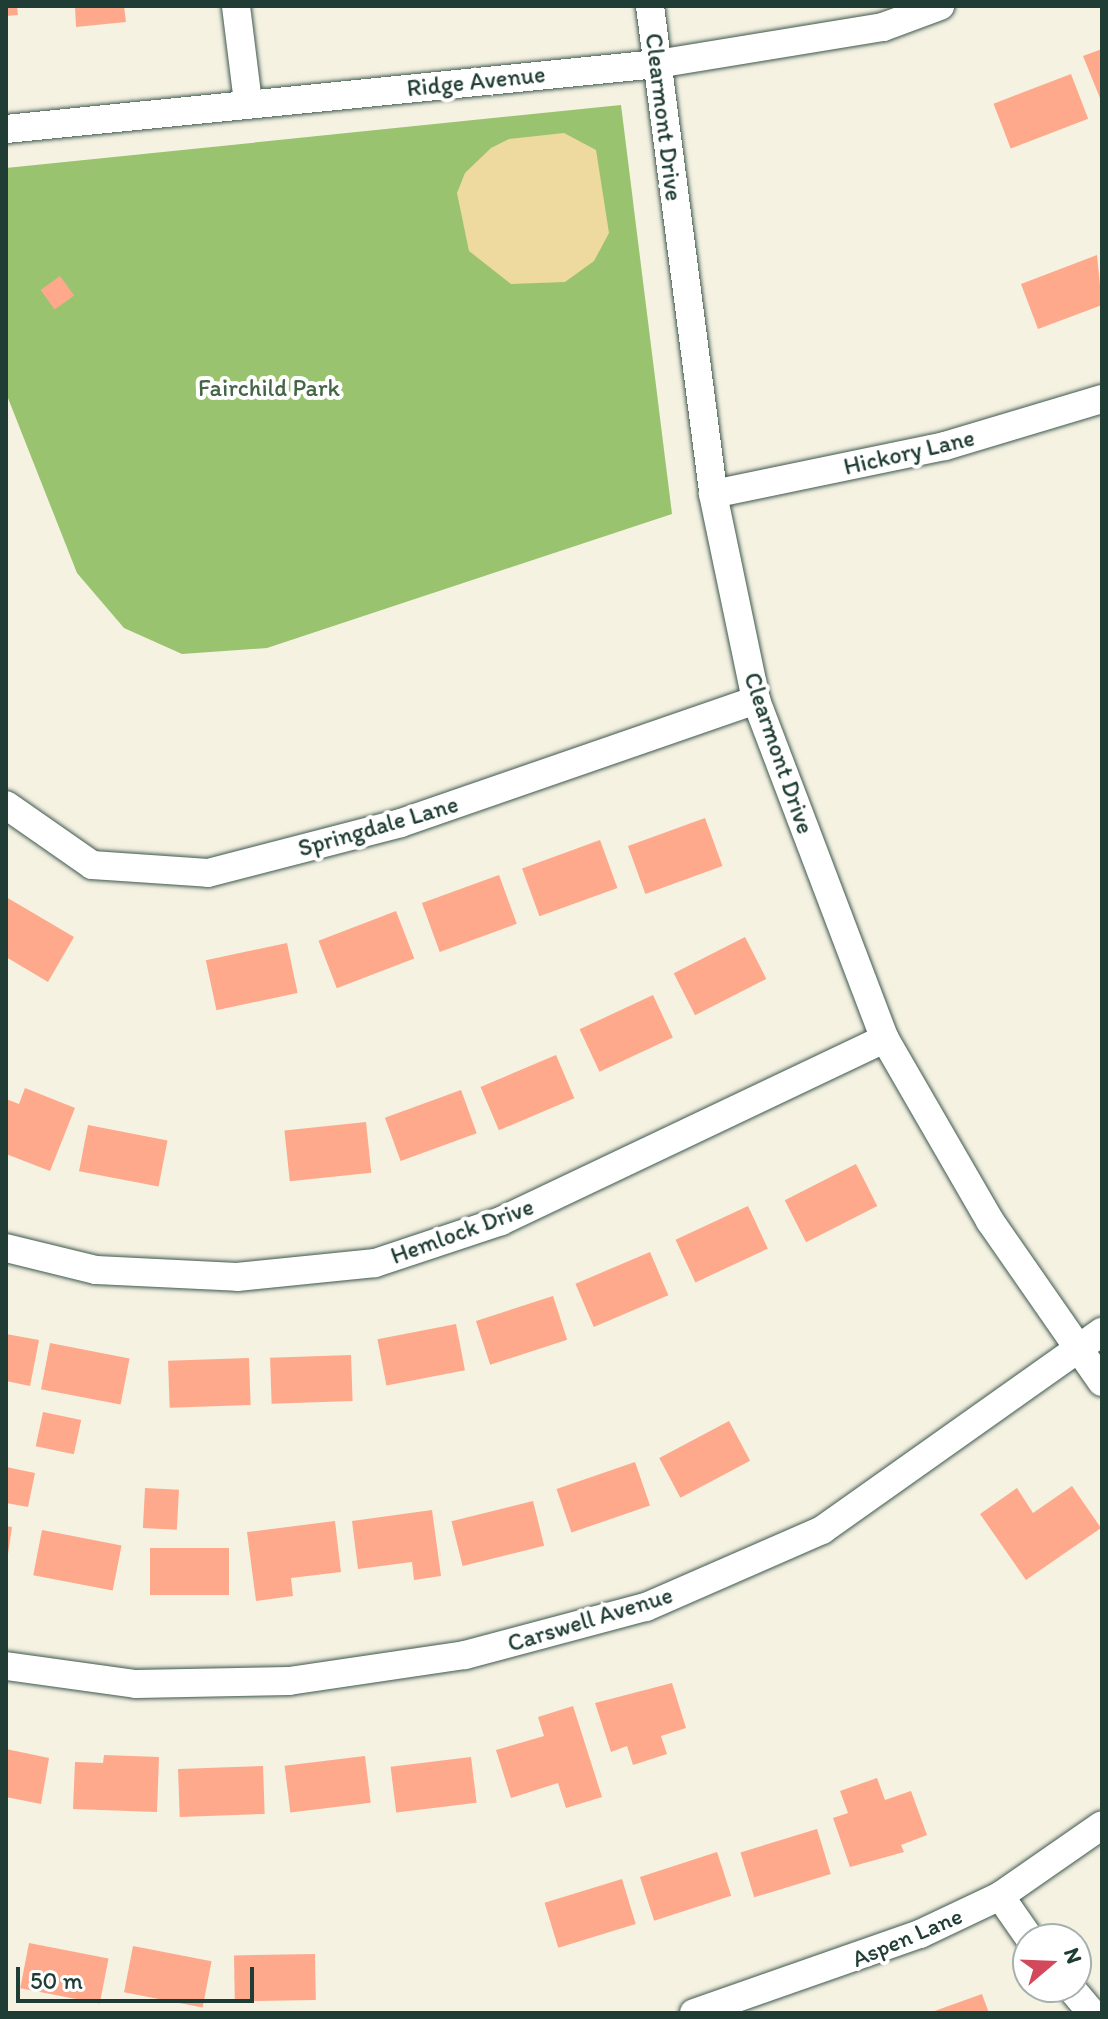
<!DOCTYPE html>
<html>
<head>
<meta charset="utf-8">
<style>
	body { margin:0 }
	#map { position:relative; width:1108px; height:2019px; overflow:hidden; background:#f5f2e2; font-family:Itim,sans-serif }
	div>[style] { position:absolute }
	.green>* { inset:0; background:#9ac36f }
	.sand>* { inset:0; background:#eeda9e }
	.building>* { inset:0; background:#fea98c; transform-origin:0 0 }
	.roads { filter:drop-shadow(0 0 2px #3f584e) drop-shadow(0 0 2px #3f584e) }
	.street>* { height:28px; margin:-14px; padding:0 14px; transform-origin:14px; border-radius:14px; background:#fff }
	span { translate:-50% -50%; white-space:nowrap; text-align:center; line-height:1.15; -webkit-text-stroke:8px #fff; paint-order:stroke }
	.street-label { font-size:24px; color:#1f3d34 }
	.park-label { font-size:24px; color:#446546 }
	.frame { position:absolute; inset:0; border:8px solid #1f3d34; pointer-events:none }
	.north { position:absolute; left:1012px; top:1923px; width:80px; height:80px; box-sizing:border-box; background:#fff; border:2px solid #a5b1ae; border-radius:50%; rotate:71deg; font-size:22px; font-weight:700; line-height:32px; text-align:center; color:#1f3d34 }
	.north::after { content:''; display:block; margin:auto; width:28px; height:36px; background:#d1495b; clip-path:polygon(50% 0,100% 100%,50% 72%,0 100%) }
	.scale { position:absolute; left:16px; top:1967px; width:238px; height:36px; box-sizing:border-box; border:4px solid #1f3d34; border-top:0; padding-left:10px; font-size:24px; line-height:28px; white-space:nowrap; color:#1f3d34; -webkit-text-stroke:6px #fff; paint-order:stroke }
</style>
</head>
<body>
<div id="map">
	<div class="green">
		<div style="clip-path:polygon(621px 105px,672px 514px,267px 648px,182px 654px,124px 628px,77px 573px,6px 393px,6px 168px)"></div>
	</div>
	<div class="sand">
		<div style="clip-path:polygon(564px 133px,596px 150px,609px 233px,594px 261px,565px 282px,511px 284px,469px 251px,457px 193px,465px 173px,491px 148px,509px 139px)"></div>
	</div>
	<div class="building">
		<div style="clip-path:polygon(6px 6px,17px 6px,18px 15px,6px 16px)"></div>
		<div style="clip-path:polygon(75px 6px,124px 6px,126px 22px,76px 27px)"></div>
		<div style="clip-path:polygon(1102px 49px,1102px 103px,1083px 56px)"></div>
		<div style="left:1071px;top:74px;width:48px;height:83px;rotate:69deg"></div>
		<div style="clip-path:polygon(1097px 255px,1102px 305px,1038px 329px,1021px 284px)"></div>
		<div style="left:60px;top:276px;width:24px;height:24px;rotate:54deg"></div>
		<div style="left:705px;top:818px;width:51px;height:82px;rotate:70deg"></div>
		<div style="left:600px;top:840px;width:51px;height:83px;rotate:70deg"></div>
		<div style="left:499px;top:875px;width:52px;height:82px;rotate:70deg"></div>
		<div style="clip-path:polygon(6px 897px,74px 937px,48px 982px,6px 957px)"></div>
		<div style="left:396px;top:911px;width:51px;height:83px;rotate:69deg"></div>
		<div style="left:745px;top:937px;width:47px;height:80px;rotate:63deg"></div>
		<div style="left:287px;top:943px;width:51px;height:83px;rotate:78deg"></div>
		<div style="left:653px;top:995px;width:47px;height:81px;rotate:65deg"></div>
		<div style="left:556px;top:1055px;width:47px;height:82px;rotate:67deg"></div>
		<div style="clip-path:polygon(25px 1088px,75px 1108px,50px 1171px,6px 1154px,6px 1099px,19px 1104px)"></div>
		<div style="left:461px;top:1090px;width:46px;height:81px;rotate:70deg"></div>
		<div style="left:366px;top:1122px;width:51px;height:82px;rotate:84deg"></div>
		<div style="left:88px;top:1125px;width:81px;height:47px;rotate:11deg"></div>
		<div style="left:856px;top:1164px;width:47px;height:80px;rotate:63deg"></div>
		<div style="left:748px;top:1206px;width:47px;height:80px;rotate:65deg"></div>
		<div style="left:650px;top:1252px;width:47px;height:81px;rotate:67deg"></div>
		<div style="left:553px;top:1296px;width:46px;height:81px;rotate:72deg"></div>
		<div style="left:456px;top:1324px;width:47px;height:80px;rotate:79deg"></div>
		<div style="clip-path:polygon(6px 1334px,39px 1340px,30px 1386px,6px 1381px)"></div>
		<div style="left:50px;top:1343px;width:81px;height:47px;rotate:11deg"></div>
		<div style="left:351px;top:1355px;width:46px;height:81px;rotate:88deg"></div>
		<div style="left:249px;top:1358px;width:47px;height:81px;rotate:88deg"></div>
		<div style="left:43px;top:1412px;width:39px;height:35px;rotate:12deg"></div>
		<div style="left:729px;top:1421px;width:45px;height:79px;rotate:62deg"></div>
		<div style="left:635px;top:1462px;width:46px;height:83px;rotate:71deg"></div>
		<div style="clip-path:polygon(6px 1467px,35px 1473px,28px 1507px,6px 1503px)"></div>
		<div style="clip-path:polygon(1072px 1486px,1101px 1528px,1026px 1580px,980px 1514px,1017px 1488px,1033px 1513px)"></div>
		<div style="left:145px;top:1488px;width:34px;height:40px;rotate:3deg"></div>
		<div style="left:533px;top:1501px;width:46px;height:84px;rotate:76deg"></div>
		<div style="clip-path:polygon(432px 1510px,441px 1576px,414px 1580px,412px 1562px,358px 1569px,352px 1521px)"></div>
		<div style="clip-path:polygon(335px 1521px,341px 1572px,291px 1578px,293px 1596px,256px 1601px,247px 1532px)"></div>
		<div style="clip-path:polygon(6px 1526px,12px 1527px,8px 1554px,6px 1553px)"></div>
		<div style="left:42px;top:1530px;width:81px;height:46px;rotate:11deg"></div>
		<div style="left:150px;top:1548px;width:79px;height:47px"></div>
		<div style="clip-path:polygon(672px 1683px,686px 1728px,661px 1736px,667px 1754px,633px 1765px,627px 1746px,611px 1752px,595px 1703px)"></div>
		<div style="clip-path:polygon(573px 1706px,602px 1797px,566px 1808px,558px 1783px,511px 1798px,496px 1750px,544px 1736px,538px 1717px)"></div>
		<div style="clip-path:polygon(6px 1749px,49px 1758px,41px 1804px,6px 1797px)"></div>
		<div style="clip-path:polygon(104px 1755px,159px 1757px,157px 1812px,73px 1809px,75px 1762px,103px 1763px)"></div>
		<div style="left:365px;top:1756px;width:47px;height:81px;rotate:83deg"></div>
		<div style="left:471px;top:1757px;width:46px;height:81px;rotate:83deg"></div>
		<div style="left:263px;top:1766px;width:48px;height:85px;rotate:88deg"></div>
		<div style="clip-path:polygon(877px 1778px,885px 1800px,911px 1791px,927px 1835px,901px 1845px,904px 1852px,850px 1867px,833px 1818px,848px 1813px,840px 1791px)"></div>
		<div style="left:817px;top:1829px;width:47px;height:80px;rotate:73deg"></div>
		<div style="left:717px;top:1852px;width:46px;height:81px;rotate:72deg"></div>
		<div style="left:622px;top:1879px;width:47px;height:81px;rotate:73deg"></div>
		<div style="left:29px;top:1943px;width:81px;height:46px;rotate:11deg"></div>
		<div style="left:133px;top:1946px;width:80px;height:47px;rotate:11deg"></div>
		<div style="left:315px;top:1954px;width:46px;height:81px;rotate:89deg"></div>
		<div style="clip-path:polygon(982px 1994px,989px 2013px,929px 2013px)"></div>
	</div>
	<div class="roads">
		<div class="street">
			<div style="left:236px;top:6px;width:98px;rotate:82.9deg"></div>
			<div style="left:650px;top:6px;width:492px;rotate:82.6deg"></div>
			<div style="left:713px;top:494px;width:210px;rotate:78.2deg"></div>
			<div style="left:756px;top:700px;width:363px;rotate:69.2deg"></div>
			<div style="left:885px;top:1039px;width:210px;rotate:60deg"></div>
			<div style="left:990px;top:1221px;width:196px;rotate:55.2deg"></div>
			<div style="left:6px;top:129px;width:654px;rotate:-5.7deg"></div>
			<div style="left:657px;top:64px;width:229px;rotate:-9.3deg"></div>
			<div style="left:883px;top:27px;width:61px;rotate:-20.2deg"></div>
			<div style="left:713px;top:494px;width:237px;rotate:-11.7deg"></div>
			<div style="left:945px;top:446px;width:164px;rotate:-16.7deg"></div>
			<div style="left:6px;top:805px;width:105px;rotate:34.9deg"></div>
			<div style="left:92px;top:865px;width:116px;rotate:3.9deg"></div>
			<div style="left:208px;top:873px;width:199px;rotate:-14.5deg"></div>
			<div style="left:401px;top:823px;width:376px;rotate:-19.1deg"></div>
			<div style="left:6px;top:1248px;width:93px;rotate:13.7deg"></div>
			<div style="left:96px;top:1270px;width:141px;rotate:2.8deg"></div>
			<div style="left:237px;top:1277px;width:139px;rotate:-5.8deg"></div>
			<div style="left:375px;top:1263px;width:133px;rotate:-18.4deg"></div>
			<div style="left:501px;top:1221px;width:425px;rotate:-25.4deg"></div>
			<div style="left:6px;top:1666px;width:131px;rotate:7.9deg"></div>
			<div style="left:136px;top:1684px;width:153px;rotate:-1.1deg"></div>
			<div style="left:289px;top:1681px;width:178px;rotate:-8.4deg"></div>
			<div style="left:465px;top:1655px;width:187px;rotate:-14.9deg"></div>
			<div style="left:646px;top:1607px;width:192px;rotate:-23.6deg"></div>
			<div style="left:822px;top:1530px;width:343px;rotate:-35.3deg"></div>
			<div style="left:1000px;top:1896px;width:52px;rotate:55.1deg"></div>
			<div style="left:1070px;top:1987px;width:34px;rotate:50deg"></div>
			<div style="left:694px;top:2013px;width:239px;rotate:-19.3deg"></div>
			<div style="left:920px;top:1934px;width:89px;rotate:-25.4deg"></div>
			<div style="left:1000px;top:1896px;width:124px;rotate:-34.8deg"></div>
		</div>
	</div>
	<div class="street-label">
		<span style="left:476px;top:81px;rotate:-6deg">Ridge Avenue</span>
		<span style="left:664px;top:117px;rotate:83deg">Clearmont Drive</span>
		<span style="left:909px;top:452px;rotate:-13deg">Hickory Lane</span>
		<span style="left:779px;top:753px;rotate:71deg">Clearmont Drive</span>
		<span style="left:378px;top:826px;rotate:-16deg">Springdale Lane</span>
		<span style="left:462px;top:1231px;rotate:-20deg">Hemlock Drive</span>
		<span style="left:590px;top:1619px;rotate:-17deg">Carswell Avenue</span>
		<span style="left:907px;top:1937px;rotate:-23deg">Aspen Lane</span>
	</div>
	<div class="park-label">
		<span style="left:269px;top:388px">Fairchild Park</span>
	</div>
	<div class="frame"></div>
	<div class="north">N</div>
	<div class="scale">50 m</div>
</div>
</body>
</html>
